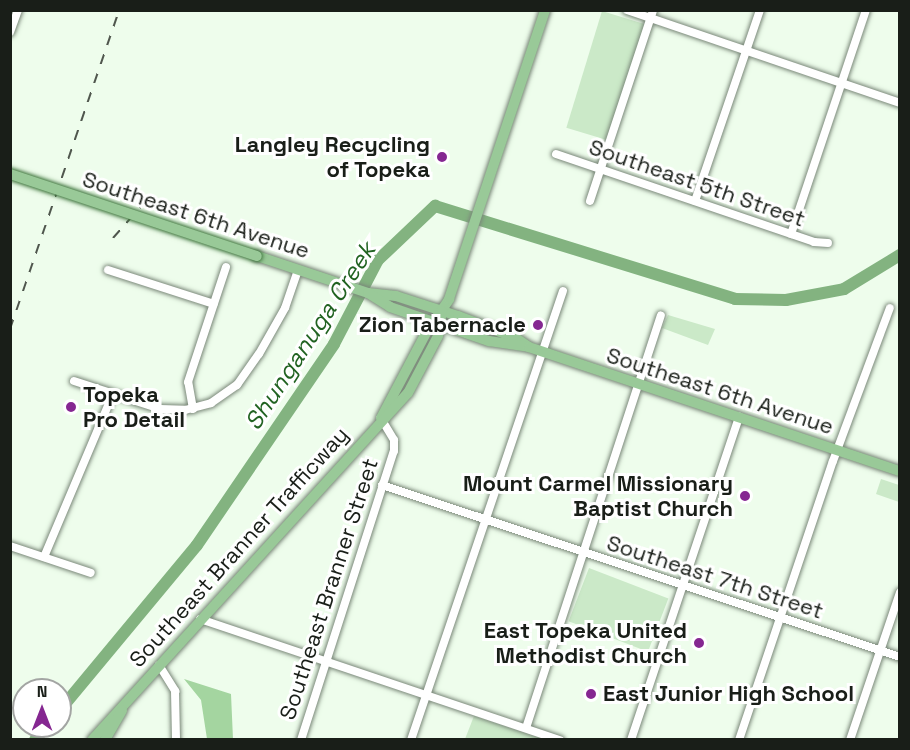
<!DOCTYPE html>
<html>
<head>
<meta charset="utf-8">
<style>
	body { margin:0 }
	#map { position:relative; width:910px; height:750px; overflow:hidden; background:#eefdec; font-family:"Space Grotesk",sans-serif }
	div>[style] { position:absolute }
	.green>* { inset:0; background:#cbe9c8; transform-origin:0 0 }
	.forest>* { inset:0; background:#a4d5a0 }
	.river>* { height:12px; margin:-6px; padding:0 6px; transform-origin:6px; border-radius:6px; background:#83b380 }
	.roads { filter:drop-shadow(0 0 2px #7a8879) drop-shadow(0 0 2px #7a8879) }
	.minor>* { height:8px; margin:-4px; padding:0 4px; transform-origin:4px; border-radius:4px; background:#fff }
	.major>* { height:10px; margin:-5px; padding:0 5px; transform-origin:5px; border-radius:5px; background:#99c998 }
	.rail>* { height:2px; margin-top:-1px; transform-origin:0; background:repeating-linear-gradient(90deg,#4f564d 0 10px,transparent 0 20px) }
	.bridges { filter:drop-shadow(0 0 2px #40763e) drop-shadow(0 0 2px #40763e) }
	.major-bridge>* { height:10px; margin:-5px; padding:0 5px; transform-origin:5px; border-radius:5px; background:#99c998 }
	.dots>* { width:16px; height:16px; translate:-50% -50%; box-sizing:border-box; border:3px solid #fff; border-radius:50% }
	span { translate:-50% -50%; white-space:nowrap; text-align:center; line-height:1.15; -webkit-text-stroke:6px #fff; paint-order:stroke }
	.poi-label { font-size:22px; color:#191e18; font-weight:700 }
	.right { translate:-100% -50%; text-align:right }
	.left { translate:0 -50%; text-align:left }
	.street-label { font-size:22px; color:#191e18 }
	.water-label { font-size:24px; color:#216321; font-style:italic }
	.frame { position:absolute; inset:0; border:12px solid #191e18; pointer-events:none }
	.north { position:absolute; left:12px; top:678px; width:60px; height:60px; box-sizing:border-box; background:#fff; border:2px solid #a3a5a3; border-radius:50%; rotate:0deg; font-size:16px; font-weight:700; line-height:24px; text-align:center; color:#191e18 }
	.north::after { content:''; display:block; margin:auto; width:21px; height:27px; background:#852791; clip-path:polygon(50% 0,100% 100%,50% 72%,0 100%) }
</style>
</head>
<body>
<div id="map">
	<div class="green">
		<div style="left:602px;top:11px;width:45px;height:122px;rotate:17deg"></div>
		<div style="clip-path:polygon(668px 315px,715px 329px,708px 345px,662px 328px)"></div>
		<div style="clip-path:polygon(881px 479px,899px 485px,899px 502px,876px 494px)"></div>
		<div style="left:589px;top:568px;width:85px;height:57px;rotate:21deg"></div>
		<div style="clip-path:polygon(474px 716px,543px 739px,465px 739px)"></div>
	</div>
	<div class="forest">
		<div style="clip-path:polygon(184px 679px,231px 694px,233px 739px,207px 739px,201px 700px)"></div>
	</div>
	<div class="river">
		<div style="left:60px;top:710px;width:214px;rotate:-50.3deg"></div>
		<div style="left:197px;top:545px;width:243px;rotate:-55.7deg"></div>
		<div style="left:334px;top:344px;width:95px;rotate:-62.4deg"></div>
		<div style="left:378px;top:260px;width:79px;rotate:-43.5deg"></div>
		<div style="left:435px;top:206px;width:314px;rotate:17.2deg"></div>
		<div style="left:735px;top:299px;width:51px;rotate:1.1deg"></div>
		<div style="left:786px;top:300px;width:59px;rotate:-10.7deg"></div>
		<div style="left:844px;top:289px;width:66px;rotate:-31.3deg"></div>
		<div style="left:35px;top:740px;width:18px;rotate:-52deg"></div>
	</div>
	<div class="roads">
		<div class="minor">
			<div style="left:627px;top:10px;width:288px;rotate:18.8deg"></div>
			<div style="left:10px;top:32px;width:23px;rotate:-70deg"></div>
			<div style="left:556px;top:154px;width:273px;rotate:18.8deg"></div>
			<div style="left:814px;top:242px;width:14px;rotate:4deg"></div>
			<div style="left:590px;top:201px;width:201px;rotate:-71.7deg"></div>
			<div style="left:695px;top:201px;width:202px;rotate:-71.2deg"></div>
			<div style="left:791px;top:234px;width:236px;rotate:-71.5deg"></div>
			<div style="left:108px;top:270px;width:111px;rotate:17.8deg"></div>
			<div style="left:74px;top:381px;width:90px;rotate:18deg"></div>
			<div style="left:160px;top:409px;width:25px;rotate:2deg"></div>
			<div style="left:185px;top:410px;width:27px;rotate:-15deg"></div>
			<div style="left:211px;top:403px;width:32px;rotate:-35deg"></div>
			<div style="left:237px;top:385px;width:38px;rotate:-55deg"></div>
			<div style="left:259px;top:354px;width:53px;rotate:-60.5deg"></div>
			<div style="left:285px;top:308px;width:40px;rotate:-71.1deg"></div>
			<div style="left:193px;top:409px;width:27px;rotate:-100deg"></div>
			<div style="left:188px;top:382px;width:121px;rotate:-71.7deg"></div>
			<div style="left:382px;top:485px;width:546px;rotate:18.37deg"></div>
			<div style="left:10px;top:546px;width:85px;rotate:18.4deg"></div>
			<div style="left:44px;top:557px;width:177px;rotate:-67.1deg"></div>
			<div style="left:200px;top:619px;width:380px;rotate:18.6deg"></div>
			<div style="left:159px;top:665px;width:31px;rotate:58deg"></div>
			<div style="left:175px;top:691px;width:49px;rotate:88.8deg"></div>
			<div style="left:526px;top:728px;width:434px;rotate:-71.9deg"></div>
			<div style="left:301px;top:740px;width:304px;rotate:-72.2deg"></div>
			<div style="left:394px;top:451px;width:11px;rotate:-90deg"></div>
			<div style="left:394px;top:440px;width:26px;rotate:-121deg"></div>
			<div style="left:411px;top:740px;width:474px;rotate:-71.3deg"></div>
			<div style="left:631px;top:740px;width:341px;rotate:-71.5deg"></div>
			<div style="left:739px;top:740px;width:294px;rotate:-71.4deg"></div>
			<div style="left:833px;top:461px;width:163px;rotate:-69.6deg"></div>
			<div style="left:850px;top:740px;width:156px;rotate:-71.3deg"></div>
		</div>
		<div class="major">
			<div style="left:257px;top:256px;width:117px;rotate:18.4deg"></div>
			<div style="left:368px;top:293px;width:28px;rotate:6deg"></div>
			<div style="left:396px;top:296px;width:65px;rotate:17.9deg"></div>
			<div style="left:458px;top:316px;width:62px;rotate:20.8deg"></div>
			<div style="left:516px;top:338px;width:16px;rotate:35deg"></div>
			<div style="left:368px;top:293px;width:26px;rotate:32deg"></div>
			<div style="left:390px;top:307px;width:105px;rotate:19deg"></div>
			<div style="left:489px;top:341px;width:40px;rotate:8.5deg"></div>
			<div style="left:529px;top:347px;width:391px;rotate:18.5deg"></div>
			<div style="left:381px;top:418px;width:98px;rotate:-62.1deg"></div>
			<div style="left:427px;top:331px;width:39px;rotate:-55deg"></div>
			<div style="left:449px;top:299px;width:305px;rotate:-71.6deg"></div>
			<div style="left:92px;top:740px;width:469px;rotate:-47.7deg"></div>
			<div style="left:408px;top:393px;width:64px;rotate:-62.2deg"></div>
			<div style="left:438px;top:336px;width:25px;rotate:-81deg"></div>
			<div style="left:105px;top:740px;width:34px;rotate:-60deg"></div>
		</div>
	</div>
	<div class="rail">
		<div style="left:113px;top:238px;width:47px;rotate:-48.5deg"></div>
		<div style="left:10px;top:329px;width:337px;rotate:-71.1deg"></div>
	</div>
	<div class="bridges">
		<div class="major-bridge">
			<div style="left:10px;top:174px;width:260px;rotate:18.4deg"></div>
		</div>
	</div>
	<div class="dots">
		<div style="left:442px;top:157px;background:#852791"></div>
		<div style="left:538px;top:325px;background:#852791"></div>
		<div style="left:71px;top:407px;background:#852791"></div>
		<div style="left:745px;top:496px;background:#852791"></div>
		<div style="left:699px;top:643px;background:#852791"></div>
		<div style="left:591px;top:694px;background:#852791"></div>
	</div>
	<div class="poi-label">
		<span class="right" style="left:430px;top:157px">Langley Recycling<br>of Topeka</span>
		<span class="right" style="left:526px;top:325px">Zion Tabernacle</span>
		<span class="left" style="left:83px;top:407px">Topeka<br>Pro Detail</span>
		<span class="right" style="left:733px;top:496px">Mount Carmel Missionary<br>Baptist Church</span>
		<span class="right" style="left:687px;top:643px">East Topeka United<br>Methodist Church</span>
		<span class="left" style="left:603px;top:694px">East Junior High School</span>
	</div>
	<div class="street-label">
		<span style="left:697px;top:183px;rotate:19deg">Southeast 5th Street</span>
		<span style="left:196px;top:215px;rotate:18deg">Southeast 6th Avenue</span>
		<span style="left:720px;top:391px;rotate:18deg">Southeast 6th Avenue</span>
		<span style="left:239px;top:547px;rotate:-48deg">Southeast Branner Trafficway</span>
		<span style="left:715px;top:577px;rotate:18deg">Southeast 7th Street</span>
		<span style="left:329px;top:589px;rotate:-72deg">Southeast Branner Street</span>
	</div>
	<div class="water-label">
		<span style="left:310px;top:336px;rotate:-57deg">Shunganuga Creek</span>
	</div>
	<div class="frame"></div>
	<div class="north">N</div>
</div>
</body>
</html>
